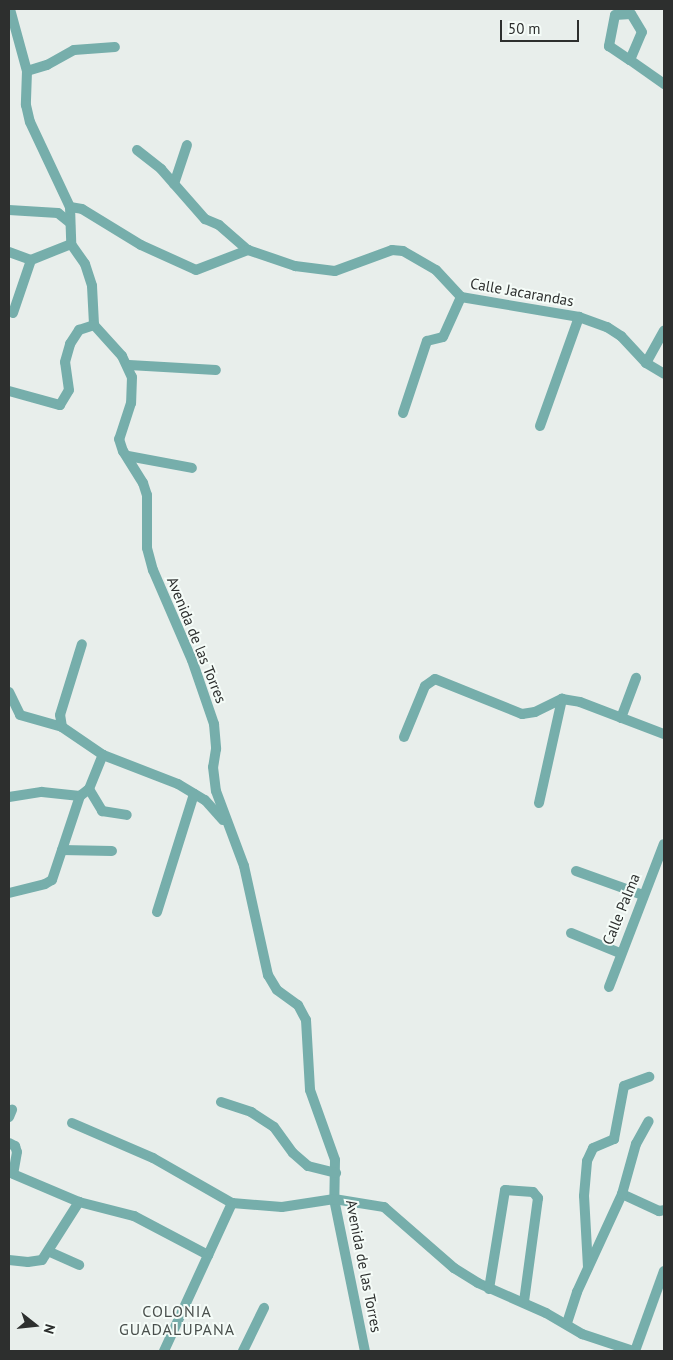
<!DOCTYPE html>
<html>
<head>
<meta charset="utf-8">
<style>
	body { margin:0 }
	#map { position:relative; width:673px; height:1360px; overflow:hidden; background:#e8eeeb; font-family:"PT Sans",sans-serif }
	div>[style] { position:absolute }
	.street>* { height:10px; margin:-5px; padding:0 5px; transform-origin:5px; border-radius:5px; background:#76aeab }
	span { translate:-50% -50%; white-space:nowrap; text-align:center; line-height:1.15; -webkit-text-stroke:4px #f5fcf8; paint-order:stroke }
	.street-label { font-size:15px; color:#2d2f2e }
	.neighbourhood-label { font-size:16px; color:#4a504d; letter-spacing:1px }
	.frame { position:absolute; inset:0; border:10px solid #2d2f2e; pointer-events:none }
	.north { position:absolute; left:10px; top:1300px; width:50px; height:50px; -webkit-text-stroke:4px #f5fcf8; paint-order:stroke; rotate:106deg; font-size:14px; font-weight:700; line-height:20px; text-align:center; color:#2d2f2e }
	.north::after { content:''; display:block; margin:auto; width:18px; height:22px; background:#2d2f2e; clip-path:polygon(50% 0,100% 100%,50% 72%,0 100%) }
	.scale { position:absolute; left:500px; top:20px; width:79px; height:22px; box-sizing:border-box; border:2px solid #2d2f2e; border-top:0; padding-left:6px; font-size:15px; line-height:18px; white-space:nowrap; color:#2d2f2e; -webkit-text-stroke:4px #f5fcf8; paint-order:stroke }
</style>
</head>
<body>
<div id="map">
	<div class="street">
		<div style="left:10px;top:9px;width:64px;rotate:74.7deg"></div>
		<div style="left:27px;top:71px;width:34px;rotate:92deg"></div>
		<div style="left:26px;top:105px;width:17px;rotate:77deg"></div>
		<div style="left:30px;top:122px;width:94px;rotate:64.8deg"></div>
		<div style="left:70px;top:207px;width:37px;rotate:88deg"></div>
		<div style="left:71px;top:244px;width:24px;rotate:55deg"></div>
		<div style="left:85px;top:264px;width:23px;rotate:72deg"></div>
		<div style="left:92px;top:286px;width:39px;rotate:87deg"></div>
		<div style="left:94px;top:325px;width:42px;rotate:47.9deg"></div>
		<div style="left:122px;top:356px;width:23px;rotate:65deg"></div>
		<div style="left:132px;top:377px;width:26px;rotate:92deg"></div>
		<div style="left:131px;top:403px;width:38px;rotate:108deg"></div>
		<div style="left:119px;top:439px;width:13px;rotate:72deg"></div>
		<div style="left:123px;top:451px;width:38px;rotate:58deg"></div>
		<div style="left:143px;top:483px;width:13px;rotate:72deg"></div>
		<div style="left:147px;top:495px;width:53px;rotate:90deg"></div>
		<div style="left:147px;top:548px;width:23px;rotate:75deg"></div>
		<div style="left:153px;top:570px;width:98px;rotate:66.6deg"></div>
		<div style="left:192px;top:660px;width:68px;rotate:71deg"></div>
		<div style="left:214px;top:724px;width:25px;rotate:85deg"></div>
		<div style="left:216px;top:749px;width:18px;rotate:99deg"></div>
		<div style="left:213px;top:767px;width:24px;rotate:83deg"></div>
		<div style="left:216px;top:791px;width:80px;rotate:69.5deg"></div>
		<div style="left:244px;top:866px;width:112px;rotate:77.6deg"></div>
		<div style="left:268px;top:975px;width:17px;rotate:59deg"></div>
		<div style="left:277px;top:990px;width:26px;rotate:36deg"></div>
		<div style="left:298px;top:1005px;width:17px;rotate:62deg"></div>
		<div style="left:306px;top:1020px;width:70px;rotate:86.7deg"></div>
		<div style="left:310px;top:1090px;width:74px;rotate:70.3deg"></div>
		<div style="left:335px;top:1160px;width:39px;rotate:91deg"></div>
		<div style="left:334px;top:1199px;width:155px;rotate:78.5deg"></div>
		<div style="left:630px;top:60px;width:30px;rotate:-67deg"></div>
		<div style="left:642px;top:32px;width:21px;rotate:-121deg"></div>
		<div style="left:631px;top:14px;width:16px;rotate:176deg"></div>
		<div style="left:615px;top:15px;width:32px;rotate:101deg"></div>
		<div style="left:609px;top:46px;width:25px;rotate:34deg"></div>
		<div style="left:630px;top:60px;width:42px;rotate:35.2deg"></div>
		<div style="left:27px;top:71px;width:21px;rotate:-17deg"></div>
		<div style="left:47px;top:65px;width:31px;rotate:-29deg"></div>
		<div style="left:74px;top:50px;width:41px;rotate:-4.2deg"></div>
		<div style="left:137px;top:150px;width:31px;rotate:38deg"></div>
		<div style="left:161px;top:169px;width:67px;rotate:48.7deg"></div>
		<div style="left:205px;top:219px;width:15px;rotate:23deg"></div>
		<div style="left:219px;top:225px;width:38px;rotate:41deg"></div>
		<div style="left:174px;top:184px;width:41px;rotate:-71.6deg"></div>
		<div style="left:70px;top:207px;width:12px;rotate:9deg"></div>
		<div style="left:82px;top:209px;width:69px;rotate:31.4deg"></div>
		<div style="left:141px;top:245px;width:60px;rotate:24.4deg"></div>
		<div style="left:196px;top:270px;width:56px;rotate:-21deg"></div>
		<div style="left:248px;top:250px;width:50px;rotate:18.8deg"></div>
		<div style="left:295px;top:266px;width:40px;rotate:7.1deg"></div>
		<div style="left:335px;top:271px;width:61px;rotate:-20.2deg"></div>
		<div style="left:392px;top:250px;width:11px;rotate:5deg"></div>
		<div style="left:403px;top:251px;width:38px;rotate:30deg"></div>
		<div style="left:436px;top:270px;width:37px;rotate:47deg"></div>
		<div style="left:461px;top:297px;width:120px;rotate:9.6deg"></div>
		<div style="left:579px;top:317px;width:30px;rotate:20deg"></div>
		<div style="left:607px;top:327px;width:17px;rotate:33deg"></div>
		<div style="left:621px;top:336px;width:37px;rotate:47deg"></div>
		<div style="left:646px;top:363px;width:21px;rotate:31deg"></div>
		<div style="left:9px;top:210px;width:49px;rotate:3.5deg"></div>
		<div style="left:58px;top:213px;width:14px;rotate:39deg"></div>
		<div style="left:9px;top:252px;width:23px;rotate:20deg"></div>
		<div style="left:13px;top:313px;width:56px;rotate:-71.2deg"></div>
		<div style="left:31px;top:260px;width:43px;rotate:-21.8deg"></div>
		<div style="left:646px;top:363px;width:37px;rotate:-61deg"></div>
		<div style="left:129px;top:365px;width:87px;rotate:3.3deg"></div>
		<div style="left:9px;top:391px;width:53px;rotate:15.4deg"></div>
		<div style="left:60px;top:405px;width:17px;rotate:-59deg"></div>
		<div style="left:69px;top:390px;width:28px;rotate:-98deg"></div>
		<div style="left:65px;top:362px;width:19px;rotate:-74deg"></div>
		<div style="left:70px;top:344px;width:17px;rotate:-57deg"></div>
		<div style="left:79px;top:330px;width:16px;rotate:-18deg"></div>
		<div style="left:403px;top:413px;width:76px;rotate:-71.6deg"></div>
		<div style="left:427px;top:341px;width:16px;rotate:-14deg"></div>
		<div style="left:443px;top:337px;width:44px;rotate:-65.8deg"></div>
		<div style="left:540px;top:426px;width:116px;rotate:-70.3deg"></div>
		<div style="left:128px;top:456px;width:65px;rotate:10.6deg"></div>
		<div style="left:9px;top:692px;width:25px;rotate:64deg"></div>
		<div style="left:20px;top:715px;width:44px;rotate:15.9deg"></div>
		<div style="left:62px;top:727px;width:50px;rotate:34.3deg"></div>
		<div style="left:621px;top:718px;width:43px;rotate:-69.4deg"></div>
		<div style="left:62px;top:727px;width:12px;rotate:-99deg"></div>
		<div style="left:60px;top:715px;width:74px;rotate:-72.8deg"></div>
		<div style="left:404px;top:737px;width:55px;rotate:-67.6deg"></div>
		<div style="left:425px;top:686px;width:12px;rotate:-35deg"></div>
		<div style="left:435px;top:679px;width:94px;rotate:21.9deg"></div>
		<div style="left:522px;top:714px;width:13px;rotate:-9deg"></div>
		<div style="left:535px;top:712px;width:30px;rotate:-26deg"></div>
		<div style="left:562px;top:699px;width:18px;rotate:9deg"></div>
		<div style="left:580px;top:702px;width:90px;rotate:20.9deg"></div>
		<div style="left:89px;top:789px;width:26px;rotate:59deg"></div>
		<div style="left:102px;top:811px;width:25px;rotate:9deg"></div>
		<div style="left:9px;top:797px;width:33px;rotate:-9deg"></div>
		<div style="left:42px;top:792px;width:38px;rotate:6deg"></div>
		<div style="left:539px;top:803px;width:107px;rotate:-77.5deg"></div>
		<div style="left:62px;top:850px;width:50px;rotate:1.1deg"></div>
		<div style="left:576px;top:871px;width:71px;rotate:19.7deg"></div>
		<div style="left:9px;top:893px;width:37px;rotate:-14deg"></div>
		<div style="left:45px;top:884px;width:8px;rotate:-30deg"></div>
		<div style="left:52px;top:880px;width:89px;rotate:-71.6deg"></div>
		<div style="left:80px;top:796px;width:11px;rotate:-38deg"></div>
		<div style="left:89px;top:789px;width:37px;rotate:-68deg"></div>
		<div style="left:103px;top:755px;width:80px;rotate:21.1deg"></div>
		<div style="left:178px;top:784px;width:31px;rotate:31deg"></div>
		<div style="left:205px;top:800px;width:27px;rotate:48deg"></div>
		<div style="left:157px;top:912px;width:124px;rotate:-72.6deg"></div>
		<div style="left:571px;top:933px;width:53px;rotate:22.2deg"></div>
		<div style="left:609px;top:987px;width:153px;rotate:-69deg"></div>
		<div style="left:221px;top:1102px;width:32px;rotate:18deg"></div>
		<div style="left:251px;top:1112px;width:27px;rotate:33deg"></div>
		<div style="left:274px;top:1127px;width:32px;rotate:54deg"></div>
		<div style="left:293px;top:1153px;width:20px;rotate:41deg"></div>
		<div style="left:308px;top:1166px;width:29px;rotate:14deg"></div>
		<div style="left:9px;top:1117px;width:8px;rotate:-67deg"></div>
		<div style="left:72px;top:1123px;width:88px;rotate:23.4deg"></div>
		<div style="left:153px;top:1158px;width:91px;rotate:29.7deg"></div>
		<div style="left:232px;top:1203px;width:50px;rotate:4.6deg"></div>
		<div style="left:282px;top:1207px;width:53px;rotate:-8.7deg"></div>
		<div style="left:334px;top:1199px;width:51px;rotate:9.1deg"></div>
		<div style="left:384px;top:1207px;width:93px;rotate:41.1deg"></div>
		<div style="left:454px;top:1268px;width:28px;rotate:32deg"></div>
		<div style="left:478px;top:1283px;width:74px;rotate:23.8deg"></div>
		<div style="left:546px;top:1313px;width:42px;rotate:30.3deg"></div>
		<div style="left:582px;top:1334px;width:54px;rotate:18.4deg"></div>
		<div style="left:9px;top:1143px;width:7px;rotate:27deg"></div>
		<div style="left:15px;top:1146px;width:6px;rotate:72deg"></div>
		<div style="left:17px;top:1152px;width:22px;rotate:100deg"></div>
		<div style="left:13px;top:1174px;width:72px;rotate:23deg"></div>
		<div style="left:79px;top:1202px;width:57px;rotate:14.3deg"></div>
		<div style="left:134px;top:1216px;width:84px;rotate:27.8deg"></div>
		<div style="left:622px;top:1194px;width:41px;rotate:24.7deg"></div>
		<div style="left:659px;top:1211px;width:5px;rotate:-11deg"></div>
		<div style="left:50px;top:1252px;width:32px;rotate:24deg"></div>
		<div style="left:9px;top:1260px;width:19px;rotate:6deg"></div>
		<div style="left:28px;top:1262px;width:14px;rotate:-8deg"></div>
		<div style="left:42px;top:1260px;width:69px;rotate:-57.5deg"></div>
		<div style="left:588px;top:1267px;width:71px;rotate:-93.2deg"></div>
		<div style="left:584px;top:1196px;width:35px;rotate:-85deg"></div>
		<div style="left:587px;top:1161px;width:14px;rotate:-65deg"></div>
		<div style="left:593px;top:1148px;width:23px;rotate:-23deg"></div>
		<div style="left:614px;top:1139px;width:54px;rotate:-79.3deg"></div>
		<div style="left:624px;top:1086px;width:27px;rotate:-20deg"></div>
		<div style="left:489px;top:1289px;width:100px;rotate:-80.8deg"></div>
		<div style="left:505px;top:1190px;width:28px;rotate:4deg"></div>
		<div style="left:533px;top:1192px;width:8px;rotate:50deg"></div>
		<div style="left:538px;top:1198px;width:105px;rotate:97.7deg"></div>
		<div style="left:567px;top:1323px;width:33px;rotate:-72deg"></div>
		<div style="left:577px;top:1292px;width:108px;rotate:-65.3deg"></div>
		<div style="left:622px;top:1194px;width:52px;rotate:-74.4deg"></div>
		<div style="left:636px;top:1144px;width:26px;rotate:-61deg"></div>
		<div style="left:164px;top:1351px;width:163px;rotate:-65.3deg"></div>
		<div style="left:243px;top:1351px;width:48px;rotate:-64deg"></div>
		<div style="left:635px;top:1351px;width:85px;rotate:-70.1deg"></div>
	</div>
	<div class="street-label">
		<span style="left:522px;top:292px;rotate:10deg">Calle Jacarandas</span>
		<span style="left:197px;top:640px;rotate:68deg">Avenida de las Torres</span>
		<span style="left:621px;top:909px;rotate:-68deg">Calle Palma</span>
		<span style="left:364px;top:1266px;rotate:79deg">Avenida de las Torres</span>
	</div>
	<div class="neighbourhood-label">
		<span style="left:177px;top:1320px">COLONIA<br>GUADALUPANA</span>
	</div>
	<div class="frame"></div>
	<div class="north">N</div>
	<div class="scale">50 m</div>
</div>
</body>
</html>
